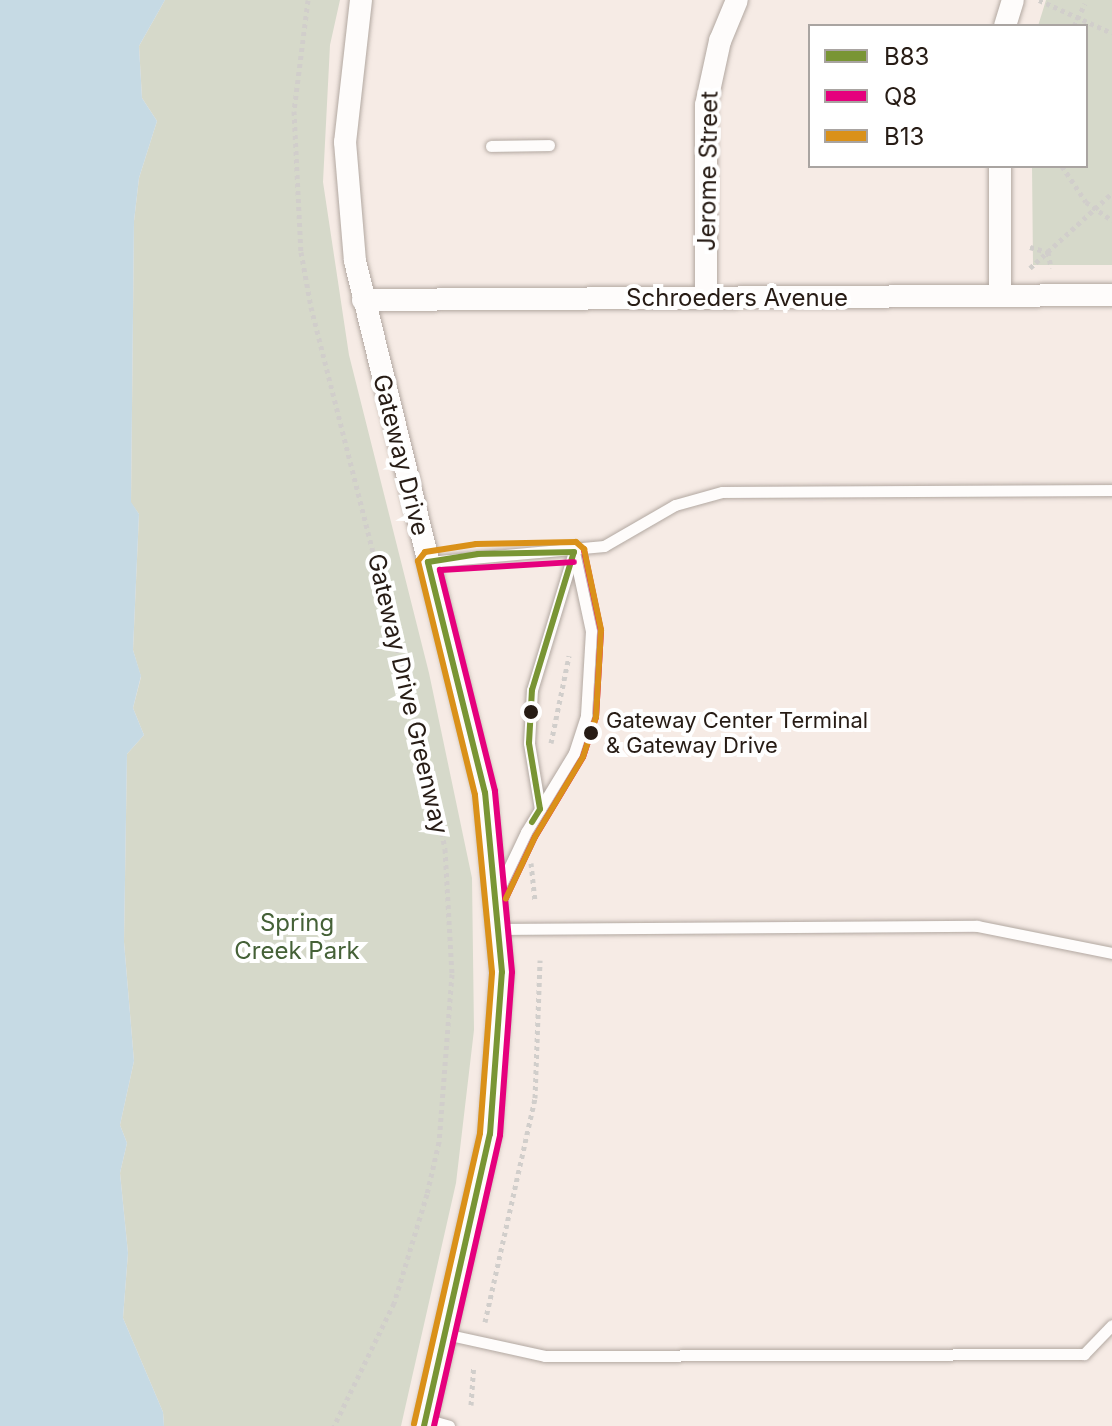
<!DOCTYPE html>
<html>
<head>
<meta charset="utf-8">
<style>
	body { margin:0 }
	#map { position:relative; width:1112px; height:1426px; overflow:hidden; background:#f6ebe5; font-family:Inter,sans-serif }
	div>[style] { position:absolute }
	.green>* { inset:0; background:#d6d9ca }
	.water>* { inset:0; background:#c6dae4 }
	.path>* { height:5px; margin-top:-2.5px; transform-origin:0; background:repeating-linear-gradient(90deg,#d1cecb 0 4px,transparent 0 8px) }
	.roads { filter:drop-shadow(0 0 2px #b2a8a1) drop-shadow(0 0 2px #b2a8a1) }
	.lane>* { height:11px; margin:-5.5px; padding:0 5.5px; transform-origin:5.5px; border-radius:5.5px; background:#fefcfb }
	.street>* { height:22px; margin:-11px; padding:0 11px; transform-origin:11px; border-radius:11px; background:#fefcfb }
	.bus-1>* { height:6px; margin:-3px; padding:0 3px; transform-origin:3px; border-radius:3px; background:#799534 }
	.bus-2>* { height:6px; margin:-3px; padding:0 3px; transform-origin:3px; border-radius:3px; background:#e5007d }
	.bus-3>* { height:6px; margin:-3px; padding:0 3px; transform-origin:3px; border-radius:3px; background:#da9119 }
	.dots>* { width:22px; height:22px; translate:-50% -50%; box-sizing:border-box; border:4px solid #fff; border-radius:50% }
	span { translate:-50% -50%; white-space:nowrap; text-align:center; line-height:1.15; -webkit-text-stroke:8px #fff; paint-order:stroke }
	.bus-label { font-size:22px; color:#271c15 }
	.left { translate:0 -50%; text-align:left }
	.street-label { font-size:24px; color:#271c15 }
	.park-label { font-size:24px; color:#456137 }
	.legend { position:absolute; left:808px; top:24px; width:280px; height:144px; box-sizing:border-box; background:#fff; border:2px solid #a9a4a1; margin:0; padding:10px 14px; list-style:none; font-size:24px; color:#271c15 }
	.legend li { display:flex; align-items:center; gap:16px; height:40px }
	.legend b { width:40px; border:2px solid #a9a4a1 }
</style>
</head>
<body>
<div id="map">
	<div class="green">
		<div style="clip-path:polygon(165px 0,340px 0,330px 45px,323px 182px,349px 355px,429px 673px,472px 878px,474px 1030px,456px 1183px,401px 1426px,164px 1426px,163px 1412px,123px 1318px,128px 1253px,120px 1173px,127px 1143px,120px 1125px,134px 1061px,124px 942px,127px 754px,144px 735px,133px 708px,141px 677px,133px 650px,139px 514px,131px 503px,134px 221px,139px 178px,157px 121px,142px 98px,139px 46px)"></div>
		<div style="clip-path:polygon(1046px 0,1112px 0,1112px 265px,1033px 265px,1032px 166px,1086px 166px,1086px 26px,1038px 26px)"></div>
	</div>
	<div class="water">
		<div style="clip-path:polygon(0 0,165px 0,139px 46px,142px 98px,157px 121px,139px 178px,134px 221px,131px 502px,139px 514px,133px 650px,141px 676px,133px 708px,144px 735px,127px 754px,124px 942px,134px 1061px,120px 1125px,127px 1143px,120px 1173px,128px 1253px,123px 1318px,163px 1412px,164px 1426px,0 1426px)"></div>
	</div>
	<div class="path">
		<div style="left:308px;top:0;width:112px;rotate:97.2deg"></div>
		<div style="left:294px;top:111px;width:141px;rotate:87.2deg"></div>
		<div style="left:301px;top:252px;width:56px;rotate:79.7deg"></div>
		<div style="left:311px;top:307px;width:501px;rotate:75.8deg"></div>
		<div style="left:434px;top:793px;width:57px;rotate:78.9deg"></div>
		<div style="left:445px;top:849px;width:125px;rotate:86.8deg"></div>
		<div style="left:452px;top:974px;width:169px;rotate:94.4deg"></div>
		<div style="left:439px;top:1142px;width:53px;rotate:103deg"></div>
		<div style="left:427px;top:1194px;width:114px;rotate:106.8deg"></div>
		<div style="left:394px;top:1303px;width:137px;rotate:116deg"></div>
		<div style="left:1039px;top:0;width:80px;rotate:24.3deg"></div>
		<div style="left:1074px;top:26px;width:25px;rotate:-64deg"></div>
		<div style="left:1062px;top:166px;width:43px;rotate:56.3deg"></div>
		<div style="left:1086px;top:202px;width:32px;rotate:35deg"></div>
		<div style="left:1030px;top:247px;width:19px;rotate:16deg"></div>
		<div style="left:1048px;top:252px;width:16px;rotate:79deg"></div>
		<div style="left:1030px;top:268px;width:111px;rotate:-42.4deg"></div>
		<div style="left:606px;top:719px;width:10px;rotate:11deg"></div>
		<div style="left:551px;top:743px;width:89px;rotate:-78.3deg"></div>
		<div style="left:531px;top:863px;width:38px;rotate:84deg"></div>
		<div style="left:485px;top:1322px;width:230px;rotate:-77.4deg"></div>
		<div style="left:535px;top:1098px;width:138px;rotate:-87.9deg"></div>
		<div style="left:471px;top:1405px;width:39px;rotate:-86deg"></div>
	</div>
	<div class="roads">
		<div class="lane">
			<div style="left:491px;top:146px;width:58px;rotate:-1deg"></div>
			<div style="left:428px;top:562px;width:177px;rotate:-5.2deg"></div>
			<div style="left:604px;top:546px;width:82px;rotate:-30deg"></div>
			<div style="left:675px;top:505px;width:49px;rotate:-15.5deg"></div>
			<div style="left:722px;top:492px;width:390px;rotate:-0.3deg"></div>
			<div style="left:540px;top:809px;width:67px;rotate:-99.5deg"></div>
			<div style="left:529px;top:743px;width:53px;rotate:-86.8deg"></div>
			<div style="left:532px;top:690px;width:144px;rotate:-73.1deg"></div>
			<div style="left:498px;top:891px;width:65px;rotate:-64.6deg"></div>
			<div style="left:526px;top:832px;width:92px;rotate:-58.7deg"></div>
			<div style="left:574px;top:753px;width:40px;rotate:-72deg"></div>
			<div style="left:586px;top:715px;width:84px;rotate:-86.6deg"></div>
			<div style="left:591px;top:631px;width:81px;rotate:-102.1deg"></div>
			<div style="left:500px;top:929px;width:477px;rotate:-0.4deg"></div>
			<div style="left:977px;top:926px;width:138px;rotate:11.3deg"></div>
			<div style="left:445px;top:1334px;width:102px;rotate:12.4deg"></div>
			<div style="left:545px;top:1356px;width:539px;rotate:-0.21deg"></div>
			<div style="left:1084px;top:1354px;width:40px;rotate:-46deg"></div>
			<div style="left:425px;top:1419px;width:25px;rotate:16deg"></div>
		</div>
		<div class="street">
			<div style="left:361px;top:0;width:143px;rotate:96.4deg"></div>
			<div style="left:345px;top:142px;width:119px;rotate:85.2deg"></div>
			<div style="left:355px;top:261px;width:548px;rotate:76.27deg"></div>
			<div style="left:485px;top:793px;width:180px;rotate:84.6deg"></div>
			<div style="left:502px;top:972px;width:162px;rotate:94.2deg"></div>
			<div style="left:490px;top:1134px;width:299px;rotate:102.7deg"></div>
			<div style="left:1005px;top:26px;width:27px;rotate:-73deg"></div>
			<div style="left:1000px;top:166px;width:129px;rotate:90deg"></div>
			<div style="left:706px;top:298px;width:193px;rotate:-90deg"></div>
			<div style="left:706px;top:105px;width:66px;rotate:-77.7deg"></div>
			<div style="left:720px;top:41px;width:44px;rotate:-67.5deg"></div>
			<div style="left:363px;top:300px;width:749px;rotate:-0.38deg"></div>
		</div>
	</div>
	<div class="bus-1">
		<div style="left:532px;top:822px;width:15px;rotate:-58deg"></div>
		<div style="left:540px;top:809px;width:67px;rotate:-99.5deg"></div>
		<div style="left:529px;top:743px;width:53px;rotate:-86.8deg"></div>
		<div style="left:532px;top:690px;width:144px;rotate:-73.1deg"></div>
		<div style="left:424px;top:1426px;width:299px;rotate:-77.3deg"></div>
		<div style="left:490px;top:1134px;width:162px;rotate:-85.8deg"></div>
		<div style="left:502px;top:972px;width:180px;rotate:-95.4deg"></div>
		<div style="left:485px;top:793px;width:238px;rotate:-103.9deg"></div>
		<div style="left:428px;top:562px;width:51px;rotate:-9.1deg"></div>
		<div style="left:478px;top:554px;width:96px;rotate:-1.2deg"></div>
	</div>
	<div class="bus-2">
		<div style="left:506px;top:898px;width:68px;rotate:-64.6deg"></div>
		<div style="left:535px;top:837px;width:93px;rotate:-59deg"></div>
		<div style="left:583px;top:757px;width:42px;rotate:-72deg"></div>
		<div style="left:596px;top:717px;width:86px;rotate:-86.7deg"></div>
		<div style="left:601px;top:631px;width:83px;rotate:-101.9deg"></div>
		<div style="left:434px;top:1426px;width:298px;rotate:-77.2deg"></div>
		<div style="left:500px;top:1135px;width:163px;rotate:-85.8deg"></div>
		<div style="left:512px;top:972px;width:182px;rotate:-95.4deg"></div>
		<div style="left:495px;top:791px;width:228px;rotate:-104deg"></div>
		<div style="left:440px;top:570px;width:134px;rotate:-3.4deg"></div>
	</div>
	<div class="bus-3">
		<div style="left:414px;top:1424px;width:298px;rotate:-77.2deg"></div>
		<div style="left:480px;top:1133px;width:161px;rotate:-85.7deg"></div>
		<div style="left:492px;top:972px;width:178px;rotate:-95.5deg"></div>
		<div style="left:475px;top:795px;width:241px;rotate:-103.7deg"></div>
		<div style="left:418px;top:561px;width:11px;rotate:-52deg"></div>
		<div style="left:425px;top:552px;width:52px;rotate:-8.9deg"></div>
		<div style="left:476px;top:544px;width:100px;rotate:-1.1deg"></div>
		<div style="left:576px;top:542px;width:11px;rotate:41deg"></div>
		<div style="left:584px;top:549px;width:83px;rotate:78.1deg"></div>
		<div style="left:601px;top:630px;width:87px;rotate:93.3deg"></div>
		<div style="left:596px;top:717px;width:42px;rotate:108deg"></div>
		<div style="left:583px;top:757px;width:93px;rotate:121deg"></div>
		<div style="left:535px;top:837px;width:68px;rotate:115.4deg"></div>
	</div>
	<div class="dots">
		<div style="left:531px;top:712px;background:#271c15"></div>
		<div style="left:591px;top:733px;background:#271c15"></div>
	</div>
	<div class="bus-label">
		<span class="left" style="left:606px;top:733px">Gateway Center Terminal<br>&amp; Gateway Drive</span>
	</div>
	<div class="street-label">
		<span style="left:708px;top:171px;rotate:-89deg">Jerome Street</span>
		<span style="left:737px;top:298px">Schroeders Avenue</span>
		<span style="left:401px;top:455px;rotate:76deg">Gateway Drive</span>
		<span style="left:408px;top:694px;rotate:77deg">Gateway Drive Greenway</span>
	</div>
	<div class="park-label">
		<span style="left:297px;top:937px">Spring<br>Creek Park</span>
	</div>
	<ul class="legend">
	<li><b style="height:10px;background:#799534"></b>B83</li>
	<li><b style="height:10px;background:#e5007d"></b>Q8</li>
	<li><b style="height:10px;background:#da9119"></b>B13</li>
	</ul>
</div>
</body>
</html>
